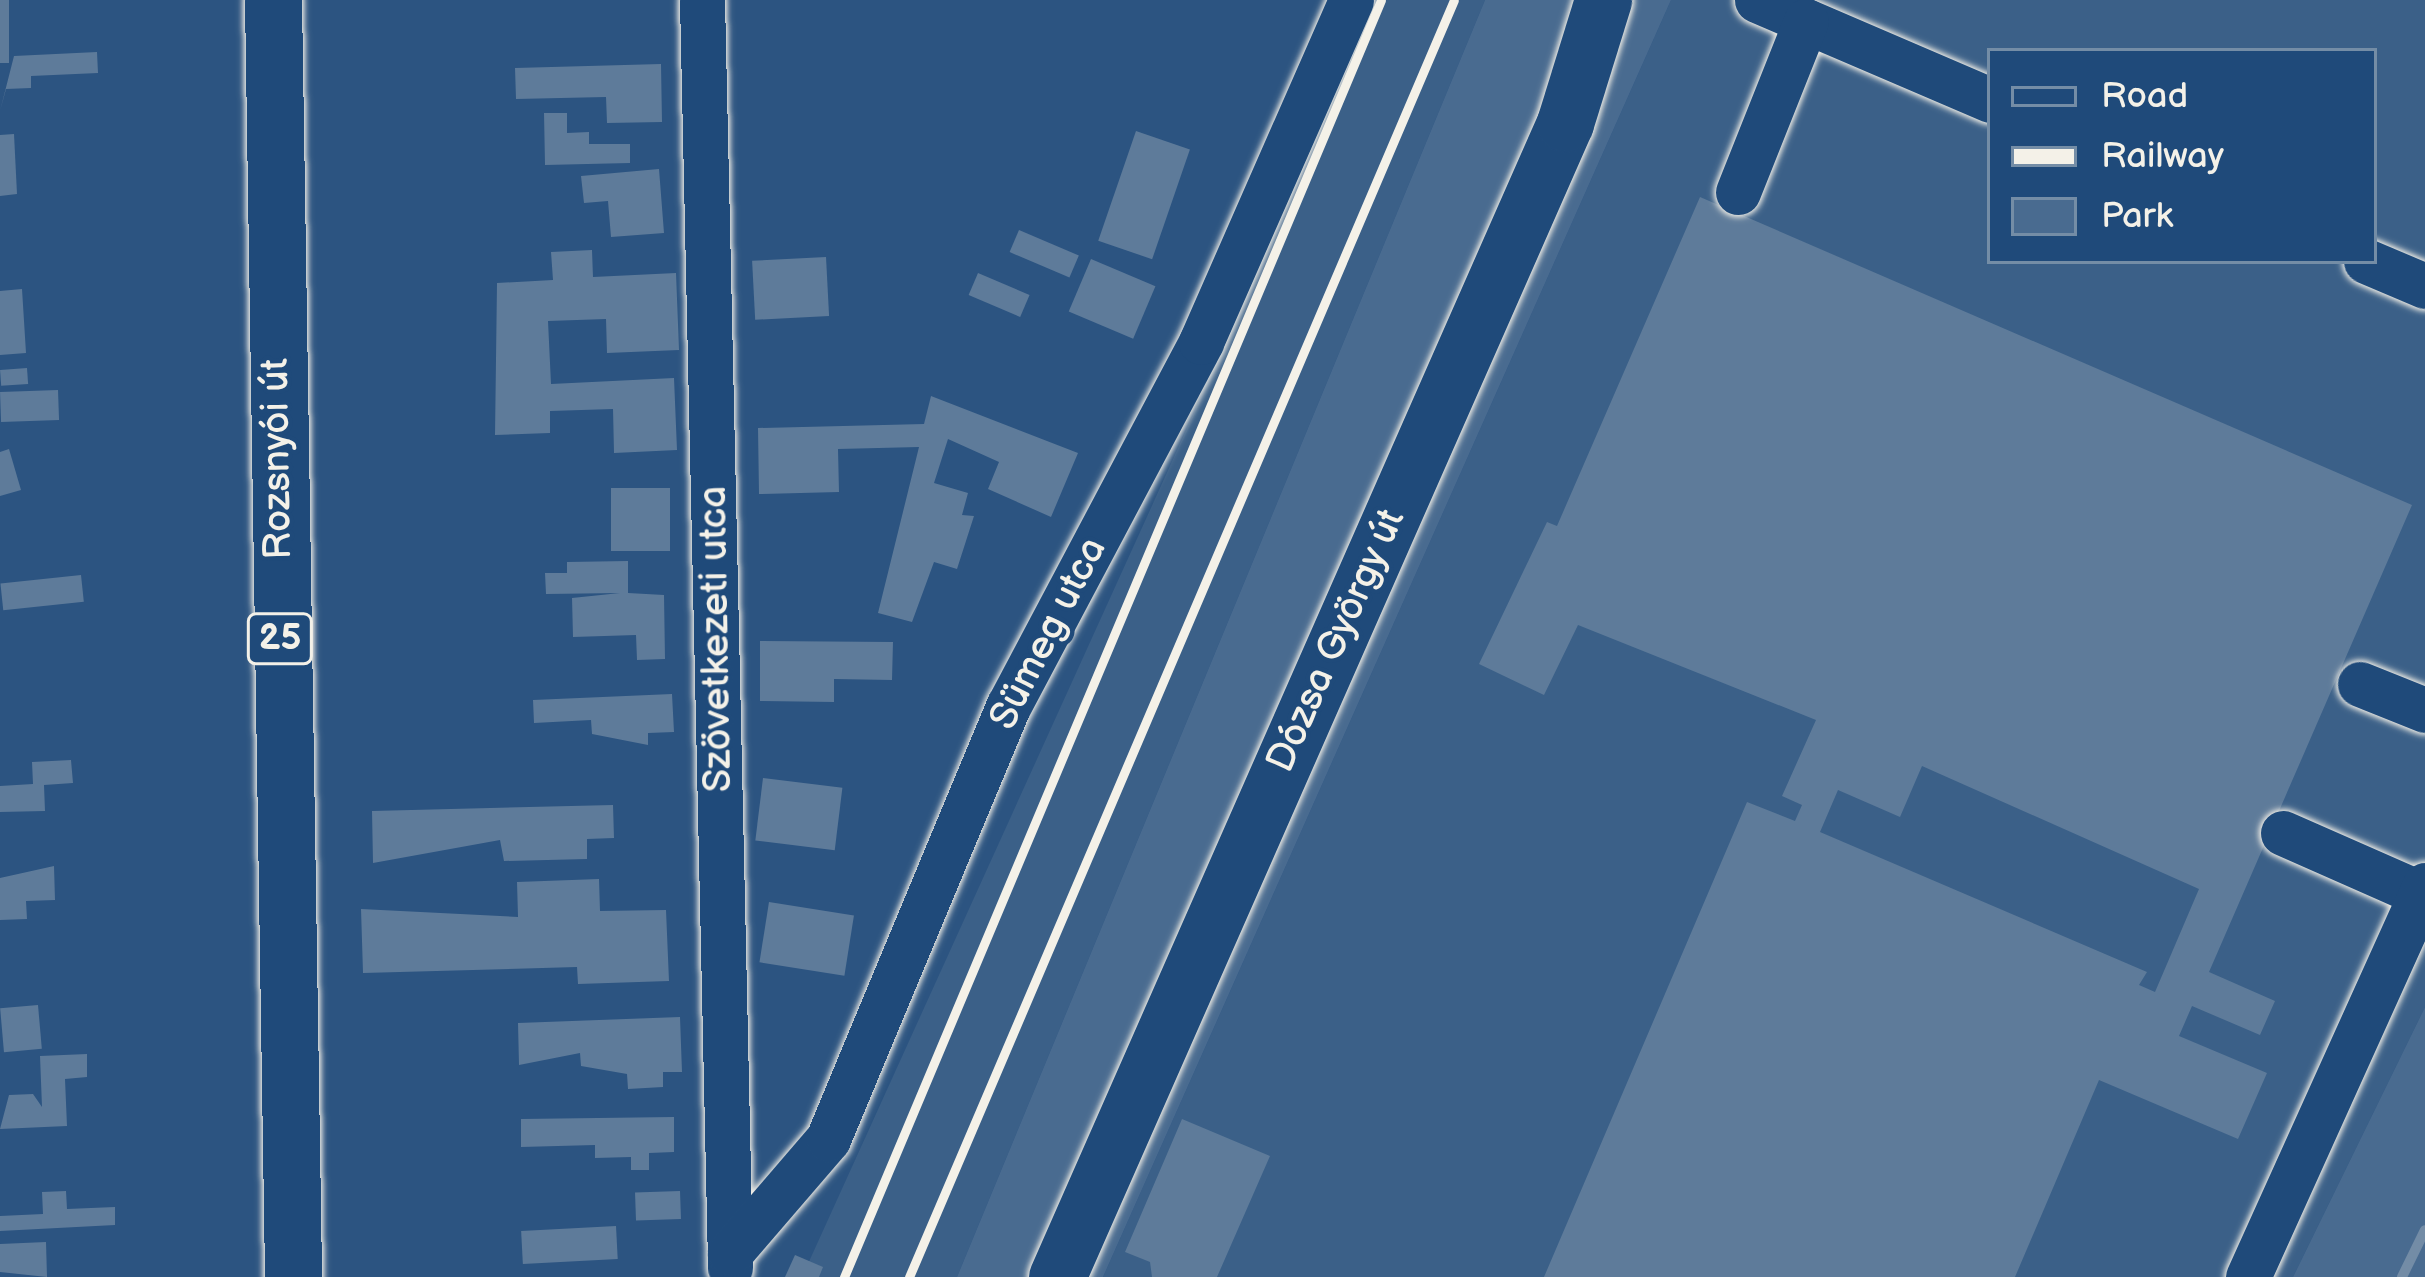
<!DOCTYPE html>
<html>
<head>
<meta charset="utf-8">
<style>
	body { margin:0 }
	#map { position:relative; width:2425px; height:1277px; overflow:hidden; background:#2c5481; font-family:"Balsamiq Sans",sans-serif }
	div>[style] { position:absolute }
	.built>* { inset:0; background:#3b6088 }
	.green>* { inset:0; background:#496b90 }
	.stream>* { height:10px; margin:-5px; padding:0 5px; transform-origin:5px; border-radius:5px; background:#738ca6 }
	.building>* { inset:0; background:#5e7b9a; transform-origin:0 0 }
	.roads { filter:drop-shadow(0 0 3px #f4f1e8) drop-shadow(0 0 3px #f4f1e8) }
	.minor>* { height:45px; margin:-22.5px; padding:0 22.5px; transform-origin:22.5px; border-radius:22.5px; background:#1f4a7a }
	.major>* { height:57px; margin:-28.5px; padding:0 28.5px; transform-origin:28.5px; border-radius:28.5px; background:#1f4a7a }
	.rail>* { height:9px; margin:-4.5px; padding:0 4.5px; transform-origin:4.5px; border-radius:4.5px; background:#f4f1e8 }
	span { translate:-50% -50%; white-space:nowrap; text-align:center; line-height:1.15; -webkit-text-stroke:9px #1f4a7a; paint-order:stroke }
	.shield-label span { padding:3px 9px; background:#1f4a7a; border:3px solid; border-radius:9px; -webkit-text-stroke-width:0 }
	.shield-label { font-size:36px; color:#f4f1e8; font-weight:700 }
	.street-label { font-size:39px; color:#f4f1e8 }
	.legend { position:absolute; left:1987px; top:48px; width:390px; height:216px; box-sizing:border-box; background:#1f4a7a; border:3px solid #748da6; margin:0; padding:15px 21px; list-style:none; font-size:36px; color:#f4f1e8 }
	.legend li { display:flex; align-items:center; gap:24px; height:60px }
	.legend b { width:60px; border:3px solid #748da6 }
</style>
</head>
<body>
<div id="map">
	<div class="built">
		<div style="clip-path:polygon(1363px 0,1485px 0,957px 1277px,802px 1277px,1194px 413px)"></div>
		<div style="clip-path:polygon(evenodd,1671px 0,2425px 0,2425px 1007px,2293px 1277px,1103px 1277px,1671px 0,1990px 51px,2374px 51px,2374px 261px,1990px 261px,1990px 51px)"></div>
	</div>
	<div class="green">
		<div style="clip-path:polygon(1485px 0,1671px 0,1103px 1277px,957px 1277px)"></div>
		<div style="clip-path:polygon(2425px 1007px,2425px 1277px,2293px 1277px)"></div>
	</div>
	<div class="stream">
		<div style="left:2402px;top:1277px;width:52px;rotate:-63.9deg"></div>
	</div>
	<div class="building">
		<div style="left:0;top:0;width:9px;height:63px"></div>
		<div style="clip-path:polygon(97px 52px,98px 73px,31px 76px,31px 88px,6px 89px,0 111px,14px 56px)"></div>
		<div style="clip-path:polygon(661px 64px,662px 122px,607px 123px,606px 97px,516px 99px,515px 68px)"></div>
		<div style="clip-path:polygon(544px 113px,567px 113px,567px 133px,589px 132px,589px 144px,630px 144px,630px 163px,545px 165px)"></div>
		<div style="left:1136px;top:131px;width:57px;height:116px;rotate:19deg"></div>
		<div style="clip-path:polygon(14px 134px,17px 194px,0 196px,0 135px)"></div>
		<div style="clip-path:polygon(659px 169px,664px 233px,611px 237px,608px 201px,584px 203px,581px 176px)"></div>
		<div style="clip-path:polygon(evenodd,1700px 197px,2412px 505px,2209px 972px,2275px 1001px,2260px 1035px,2192px 1006px,2179px 1036px,2267px 1073px,2238px 1139px,2099px 1080px,2015px 1277px,1544px 1277px,1747px 802px,1795px 821px,1802px 805px,1782px 796px,1816px 720px,1578px 625px,1544px 695px,1479px 664px,1547px 522px,1557px 526px,1700px 197px,1922px 766px,2199px 889px,2155px 992px,2139px 985px,2147px 972px,1820px 832px,1838px 790px,1900px 817px,1922px 766px)"></div>
		<div style="left:1019px;top:230px;width:65px;height:24px;rotate:23deg"></div>
		<div style="clip-path:polygon(592px 250px,593px 277px,676px 273px,679px 350px,607px 353px,606px 319px,548px 321px,551px 384px,674px 378px,677px 450px,614px 453px,613px 409px,550px 411px,550px 433px,495px 435px,497px 283px,553px 280px,551px 252px)"></div>
		<div style="left:826px;top:257px;width:59px;height:74px;rotate:87deg"></div>
		<div style="left:1091px;top:259px;width:70px;height:57px;rotate:23deg"></div>
		<div style="left:978px;top:273px;width:56px;height:24px;rotate:23deg"></div>
		<div style="clip-path:polygon(22px 289px,26px 353px,0 355px,0 291px)"></div>
		<div style="left:27px;top:368px;width:16px;height:27px;rotate:86deg"></div>
		<div style="left:58px;top:390px;width:30px;height:58px;rotate:88deg"></div>
		<div style="clip-path:polygon(931px 396px,1078px 453px,1051px 517px,988px 489px,999px 462px,948px 439px,934px 483px,968px 493px,962px 515px,974px 516px,957px 569px,934px 562px,912px 622px,878px 613px,919px 447px,838px 449px,839px 492px,759px 494px,758px 428px,924px 424px)"></div>
		<div style="clip-path:polygon(9px 449px,21px 490px,0 496px,0 452px)"></div>
		<div style="left:611px;top:488px;width:59px;height:63px"></div>
		<div style="clip-path:polygon(628px 561px,628px 593px,664px 595px,665px 659px,637px 660px,636px 635px,573px 637px,572px 598px,620px 593px,546px 594px,545px 573px,567px 573px,567px 562px)"></div>
		<div style="left:81px;top:575px;width:27px;height:81px;rotate:84deg"></div>
		<div style="clip-path:polygon(760px 641px,893px 642px,892px 680px,834px 679px,834px 702px,760px 701px)"></div>
		<div style="clip-path:polygon(672px 694px,674px 732px,648px 733px,648px 745px,592px 734px,591px 720px,534px 723px,533px 700px)"></div>
		<div style="clip-path:polygon(71px 760px,73px 783px,44px 785px,45px 811px,0 812px,0 786px,33px 784px,32px 762px)"></div>
		<div style="left:763px;top:778px;width:80px;height:63px;rotate:7deg"></div>
		<div style="clip-path:polygon(613px 805px,614px 838px,587px 839px,587px 859px,504px 861px,500px 840px,373px 863px,372px 811px)"></div>
		<div style="clip-path:polygon(54px 866px,55px 900px,26px 901px,27px 919px,0 920px,0 878px)"></div>
		<div style="clip-path:polygon(599px 879px,600px 911px,666px 910px,669px 981px,578px 984px,577px 967px,363px 973px,361px 909px,518px 917px,517px 882px)"></div>
		<div style="left:769px;top:902px;width:86px;height:61px;rotate:9deg"></div>
		<div style="left:38px;top:1005px;width:44px;height:38px;rotate:85deg"></div>
		<div style="clip-path:polygon(680px 1017px,682px 1072px,663px 1072px,663px 1087px,628px 1089px,627px 1074px,581px 1066px,580px 1053px,519px 1065px,518px 1023px)"></div>
		<div style="clip-path:polygon(87px 1054px,87px 1077px,65px 1079px,67px 1126px,0 1129px,9px 1095px,33px 1094px,42px 1107px,40px 1056px)"></div>
		<div style="clip-path:polygon(674px 1117px,674px 1152px,649px 1153px,649px 1170px,631px 1170px,631px 1157px,595px 1158px,595px 1145px,521px 1147px,521px 1119px)"></div>
		<div style="clip-path:polygon(1182px 1119px,1270px 1156px,1217px 1277px,1152px 1277px,1150px 1262px,1125px 1252px)"></div>
		<div style="clip-path:polygon(66px 1191px,67px 1209px,115px 1207px,115px 1225px,0 1231px,0 1216px,43px 1214px,42px 1192px)"></div>
		<div style="left:680px;top:1191px;width:28px;height:45px;rotate:88deg"></div>
		<div style="left:616px;top:1226px;width:33px;height:95px;rotate:87deg"></div>
		<div style="clip-path:polygon(46px 1242px,47px 1277px,0 1272px,0 1244px)"></div>
		<div style="clip-path:polygon(795px 1255px,823px 1267px,819px 1277px,785px 1277px)"></div>
	</div>
	<div class="roads">
		<div class="minor">
			<div style="left:702px;top:0;width:1268px;rotate:88.73deg"></div>
			<div style="left:1757px;top:0;width:254px;rotate:23.2deg"></div>
			<div style="left:1738px;top:192px;width:184px;rotate:-68.3deg"></div>
			<div style="left:2366px;top:261px;width:64px;rotate:23deg"></div>
			<div style="left:2360px;top:684px;width:70px;rotate:21.8deg"></div>
			<div style="left:2283px;top:833px;width:151px;rotate:23.8deg"></div>
			<div style="left:730px;top:1253px;width:150px;rotate:-49.3deg"></div>
			<div style="left:828px;top:1139px;width:470px;rotate:-67.4deg"></div>
			<div style="left:1009px;top:705px;width:411px;rotate:-62.1deg"></div>
			<div style="left:1201px;top:342px;width:373px;rotate:-66.3deg"></div>
			<div style="left:2248px;top:1277px;width:430px;rotate:-65.7deg"></div>
		</div>
		<div class="major">
			<div style="left:273px;top:0;width:1277px;rotate:89.1deg"></div>
			<div style="left:1057px;top:1277px;width:1261px;rotate:-66.24deg"></div>
			<div style="left:1565px;top:123px;width:129px;rotate:-72.8deg"></div>
		</div>
	</div>
	<div class="rail">
		<div style="left:844px;top:1277px;width:1385px;rotate:-67.19deg"></div>
		<div style="left:909px;top:1277px;width:1388px;rotate:-66.89deg"></div>
	</div>
	<div class="shield-label">
		<span style="left:280px;top:639px">25</span>
	</div>
	<div class="street-label">
		<span style="left:278px;top:459px;rotate:-91deg">Rozsnyói út</span>
		<span style="left:1049px;top:634px;rotate:-63deg">Sümeg utca</span>
		<span style="left:717px;top:639px;rotate:-91deg">Szövetkezeti utca</span>
		<span style="left:1337px;top:641px;rotate:-66deg">Dózsa György út</span>
	</div>
	<ul class="legend">
	<li><b style="height:15px;background:#1f4a7a"></b>Road</li>
	<li><b style="height:15px;background:#f4f1e8"></b>Railway</li>
	<li><b style="height:33px;background:#496b90"></b>Park</li>
	</ul>
</div>
</body>
</html>
